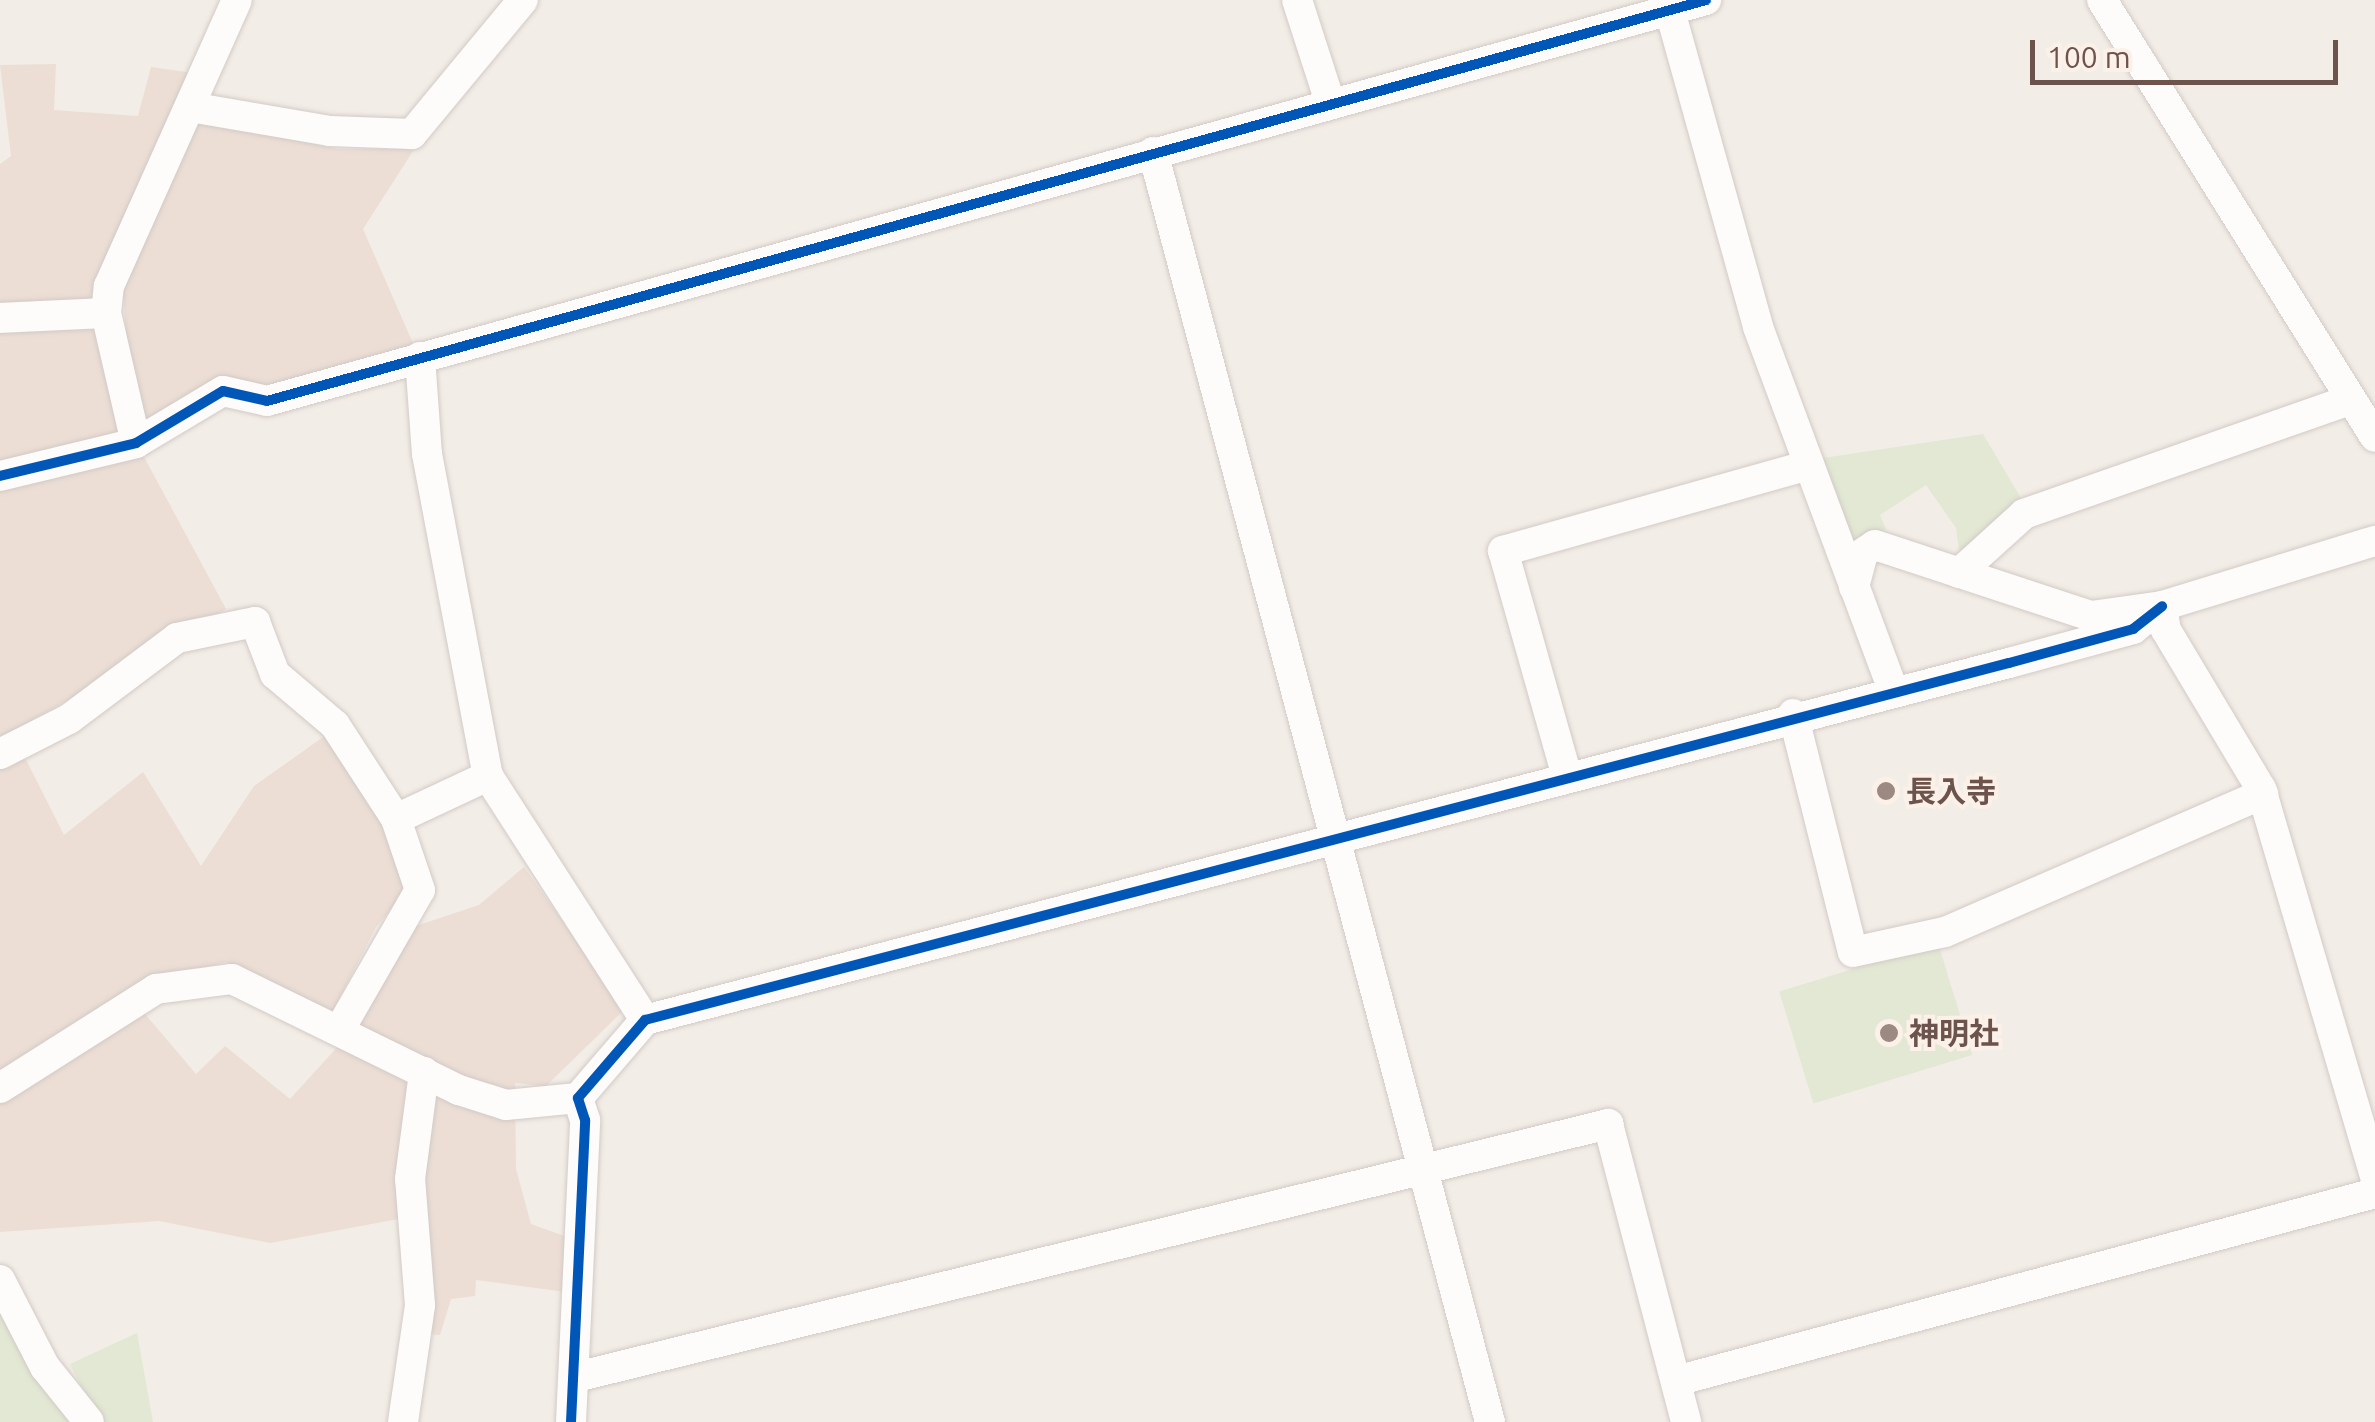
<!DOCTYPE html>
<html>
<head>
<meta charset="utf-8">
<style>
	body { margin:0 }
	#map { position:relative; width:2375px; height:1422px; overflow:hidden; background:#f3ede7; font-family:Ubuntu,"Noto Sans JP",sans-serif }
	div>[style] { position:absolute }
	.residential>* { inset:0; background:#ecded5 }
	.green>* { inset:0; background:#e2e8d3; transform-origin:0 0 }
	.roads { filter:drop-shadow(0 0 2px #d2cac6) drop-shadow(0 0 2px #d2cac6) }
	.minor>* { height:30px; margin:-15px; padding:0 15px; transform-origin:15px; border-radius:15px; background:#fdfcfb }
	.cycleway>* { height:10px; margin:-5px; padding:0 5px; transform-origin:5px; border-radius:5px; background:#0057b8 }
	.dots>* { width:28px; height:28px; translate:-50% -50%; box-sizing:border-box; border:5px solid #fcf1e8; border-radius:50% }
	span { translate:-50% -50%; white-space:nowrap; text-align:center; line-height:1.15; -webkit-text-stroke:8px #fcf1e8; paint-order:stroke }
	.poi-label { font-size:30px; color:#6c534c; font-weight:700 }
	.left { translate:0 -50%; text-align:left }
	.scale { position:absolute; left:2030px; top:40px; width:308px; height:45px; box-sizing:border-box; border:5px solid #6c534c; border-top:0; padding-left:12px; font-size:30px; line-height:35px; white-space:nowrap; color:#6c534c; -webkit-text-stroke:8px #fcf1e8; paint-order:stroke }
</style>
</head>
<body>
<div id="map">
	<div class="residential">
		<div style="clip-path:polygon(56px 64px,54px 110px,138px 116px,151px 67px,193px 73px,92px 302px,132px 459px,143px 455px,226px 609px,12px 732px,64px 835px,143px 772px,201px 866px,254px 786px,326px 735px,386px 825px,410px 887px,376px 927px,332px 1013px,226px 962px,165px 977px,0 1070px,0 164px,11px 156px,0 65px)"></div>
		<div style="clip-path:polygon(199px 120px,338px 149px,415px 148px,363px 229px,415px 348px,133px 431px,123px 289px)"></div>
		<div style="clip-path:polygon(524px 867px,625px 1009px,546px 1086px,515px 1083px,516px 1169px,531px 1224px,567px 1237px,566px 1292px,476px 1280px,475px 1296px,451px 1299px,440px 1335px,429px 1334px,425px 1214px,270px 1243px,159px 1221px,0 1232px,0 1099px,145px 1014px,196px 1074px,225px 1046px,290px 1099px,361px 1021px,416px 926px,479px 905px)"></div>
	</div>
	<div class="green">
		<div style="clip-path:polygon(1983px 434px,2025px 505px,1972px 553px,1959px 550px,1956px 528px,1926px 485px,1880px 515px,1886px 529px,1864px 543px,1840px 538px,1810px 460px)"></div>
		<div style="left:1938px;top:943px;width:117px;height:166px;rotate:73deg"></div>
		<div style="clip-path:polygon(0 1273px,83px 1422px,0 1422px)"></div>
		<div style="clip-path:polygon(137px 1333px,153px 1422px,99px 1422px,70px 1364px)"></div>
	</div>
	<div class="roads">
		<div class="minor">
			<div style="left:1297px;top:0;width:104px;rotate:72.1deg"></div>
			<div style="left:2102px;top:0;width:515px;rotate:58.01deg"></div>
			<div style="left:1670px;top:11px;width:328px;rotate:74.4deg"></div>
			<div style="left:1758px;top:327px;width:387px;rotate:69.6deg"></div>
			<div style="left:190px;top:107px;width:142px;rotate:9.7deg"></div>
			<div style="left:330px;top:131px;width:82px;rotate:2.1deg"></div>
			<div style="left:412px;top:134px;width:174px;rotate:-50.4deg"></div>
			<div style="left:1153px;top:152px;width:1314px;rotate:75.14deg"></div>
			<div style="left:0;top:318px;width:106px;rotate:-2.7deg"></div>
			<div style="left:420px;top:357px;width:97px;rotate:85.9deg"></div>
			<div style="left:427px;top:454px;width:328px;rotate:79.3deg"></div>
			<div style="left:488px;top:776px;width:290px;rotate:57.2deg"></div>
			<div style="left:136px;top:443px;width:133px;rotate:-103deg"></div>
			<div style="left:106px;top:313px;width:27px;rotate:-84deg"></div>
			<div style="left:109px;top:286px;width:313px;rotate:-65.9deg"></div>
			<div style="left:0;top:476px;width:140px;rotate:-13.6deg"></div>
			<div style="left:136px;top:443px;width:101px;rotate:-30.9deg"></div>
			<div style="left:223px;top:391px;width:45px;rotate:12.8deg"></div>
			<div style="left:267px;top:401px;width:1494px;rotate:-15.57deg"></div>
			<div style="left:1959px;top:573px;width:88px;rotate:-42.2deg"></div>
			<div style="left:2024px;top:514px;width:342px;rotate:-19.3deg"></div>
			<div style="left:1854px;top:587px;width:35px;rotate:-75deg"></div>
			<div style="left:1863px;top:553px;width:14px;rotate:-34deg"></div>
			<div style="left:1875px;top:545px;width:227px;rotate:18.2deg"></div>
			<div style="left:2091px;top:616px;width:72px;rotate:-8deg"></div>
			<div style="left:2162px;top:606px;width:223px;rotate:-17deg"></div>
			<div style="left:2162px;top:606px;width:24px;rotate:81deg"></div>
			<div style="left:2166px;top:630px;width:185px;rotate:59.1deg"></div>
			<div style="left:2261px;top:789px;width:403px;rotate:73.6deg"></div>
			<div style="left:1793px;top:714px;width:245px;rotate:75.9deg"></div>
			<div style="left:1853px;top:952px;width:94px;rotate:-12.3deg"></div>
			<div style="left:1945px;top:932px;width:347px;rotate:-23.5deg"></div>
			<div style="left:0;top:754px;width:77px;rotate:-26.9deg"></div>
			<div style="left:69px;top:719px;width:135px;rotate:-36.9deg"></div>
			<div style="left:177px;top:638px;width:80px;rotate:-11.6deg"></div>
			<div style="left:255px;top:622px;width:56px;rotate:69deg"></div>
			<div style="left:275px;top:674px;width:79px;rotate:40.4deg"></div>
			<div style="left:335px;top:725px;width:112px;rotate:57deg"></div>
			<div style="left:396px;top:819px;width:102px;rotate:-25.1deg"></div>
			<div style="left:1566px;top:773px;width:231px;rotate:-105.8deg"></div>
			<div style="left:1503px;top:551px;width:318px;rotate:-15.7deg"></div>
			<div style="left:340px;top:1029px;width:160px;rotate:-60.1deg"></div>
			<div style="left:420px;top:890px;width:75px;rotate:-108.7deg"></div>
			<div style="left:0;top:1088px;width:185px;rotate:-32.4deg"></div>
			<div style="left:156px;top:989px;width:77px;rotate:-7.5deg"></div>
			<div style="left:232px;top:979px;width:253px;rotate:26.1deg"></div>
			<div style="left:459px;top:1090px;width:49px;rotate:17.7deg"></div>
			<div style="left:506px;top:1105px;width:72px;rotate:-5.6deg"></div>
			<div style="left:0;top:1280px;width:98px;rotate:62.7deg"></div>
			<div style="left:45px;top:1367px;width:70px;rotate:51.3deg"></div>
			<div style="left:576px;top:1377px;width:1063px;rotate:-13.77deg"></div>
			<div style="left:1608px;top:1124px;width:308px;rotate:75.3deg"></div>
			<div style="left:1676px;top:1381px;width:724px;rotate:-15.05deg"></div>
			<div style="left:403px;top:1422px;width:118px;rotate:-81.7deg"></div>
			<div style="left:420px;top:1305px;width:126px;rotate:-94.5deg"></div>
			<div style="left:410px;top:1179px;width:108px;rotate:-82.5deg"></div>
			<div style="left:571px;top:1422px;width:302px;rotate:-87.3deg"></div>
			<div style="left:585px;top:1120px;width:23px;rotate:-108deg"></div>
			<div style="left:578px;top:1098px;width:103px;rotate:-49.3deg"></div>
			<div style="left:645px;top:1020px;width:1410px;rotate:-14.67deg"></div>
			<div style="left:2009px;top:663px;width:129px;rotate:-15.3deg"></div>
			<div style="left:2133px;top:629px;width:37px;rotate:-38deg"></div>
		</div>
	</div>
	<div class="cycleway">
		<div style="left:0;top:476px;width:140px;rotate:-13.6deg"></div>
		<div style="left:136px;top:443px;width:101px;rotate:-30.9deg"></div>
		<div style="left:223px;top:391px;width:45px;rotate:12.8deg"></div>
		<div style="left:267px;top:401px;width:1494px;rotate:-15.57deg"></div>
		<div style="left:571px;top:1422px;width:302px;rotate:-87.3deg"></div>
		<div style="left:585px;top:1120px;width:23px;rotate:-108deg"></div>
		<div style="left:578px;top:1098px;width:103px;rotate:-49.3deg"></div>
		<div style="left:645px;top:1020px;width:1410px;rotate:-14.67deg"></div>
		<div style="left:2009px;top:663px;width:129px;rotate:-15.3deg"></div>
		<div style="left:2133px;top:629px;width:37px;rotate:-38deg"></div>
	</div>
	<div class="dots">
		<div style="left:1886px;top:791px;background:#9b8982"></div>
		<div style="left:1889px;top:1033px;background:#9b8982"></div>
	</div>
	<div class="poi-label">
		<span class="left" style="left:1906px;top:791px">長入寺</span>
		<span class="left" style="left:1909px;top:1033px">神明社</span>
	</div>
	<div class="scale">100 m</div>
</div>
</body>
</html>
